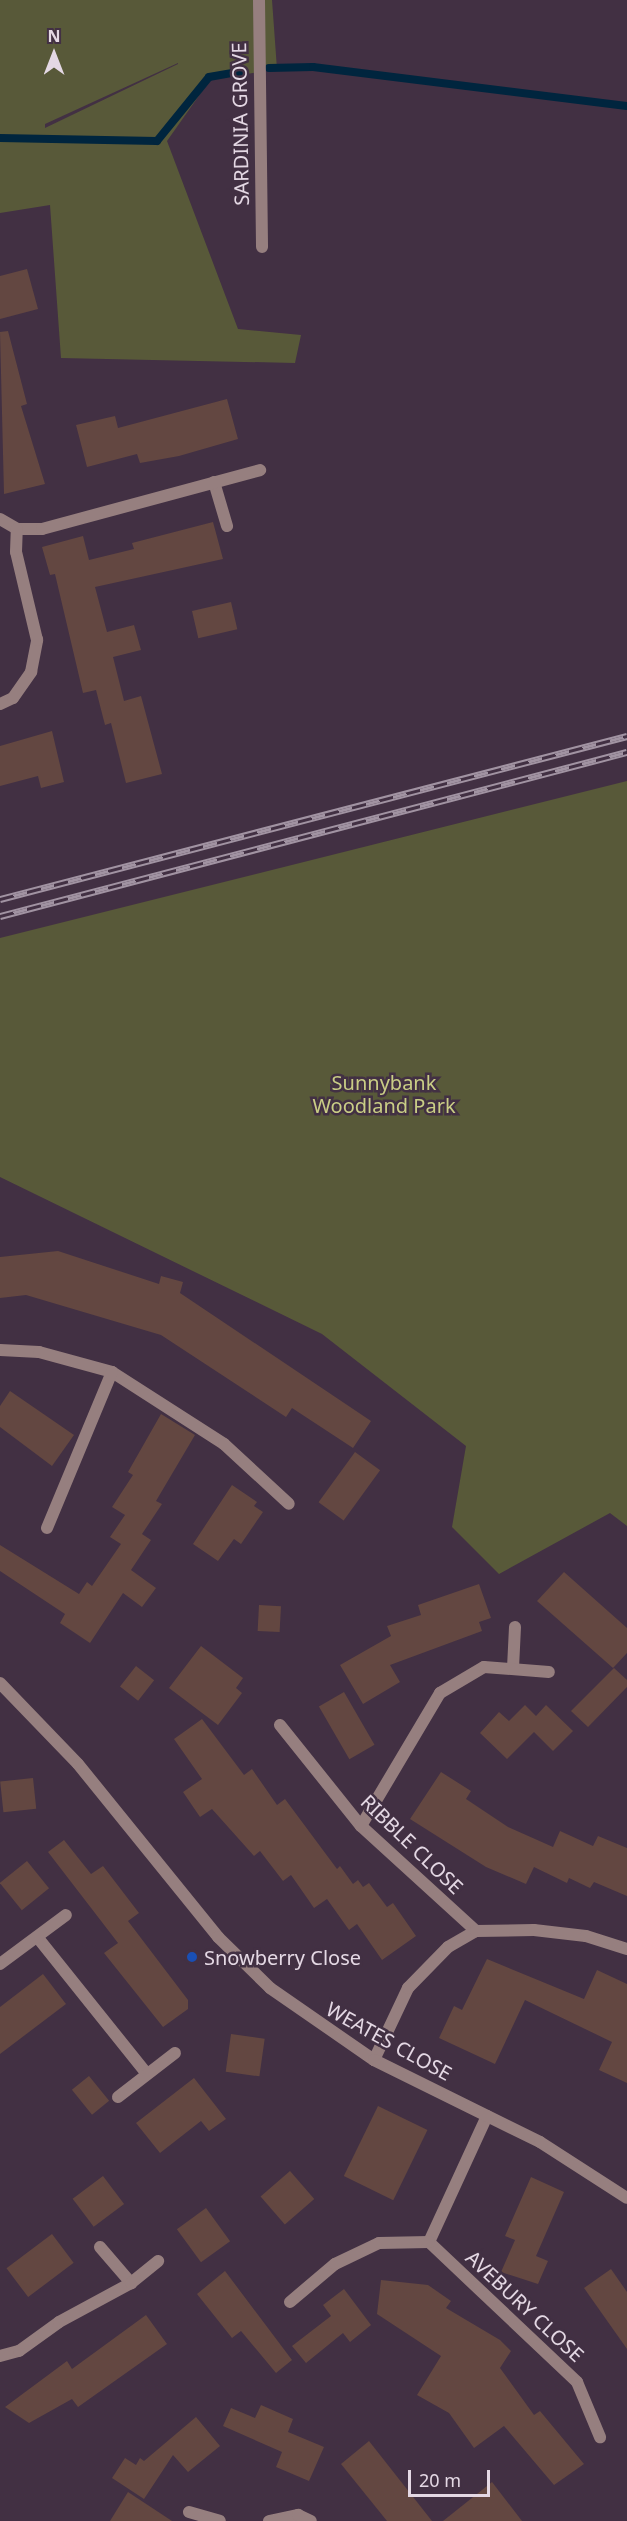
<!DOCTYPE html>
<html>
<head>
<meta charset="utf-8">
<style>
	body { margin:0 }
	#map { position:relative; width:627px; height:2521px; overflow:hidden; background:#423043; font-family:"Noto Sans",sans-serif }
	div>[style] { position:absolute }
	.green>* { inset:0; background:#585939 }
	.stream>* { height:8px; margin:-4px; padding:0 4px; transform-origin:4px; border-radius:4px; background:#00253e }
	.building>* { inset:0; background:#634741; transform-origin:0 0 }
	.minor>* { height:12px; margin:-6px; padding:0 6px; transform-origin:6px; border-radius:6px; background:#967f7f }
	.tertiary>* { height:12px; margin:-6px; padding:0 6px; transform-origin:6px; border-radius:6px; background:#967f7f }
	.rail>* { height:7px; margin-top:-3.5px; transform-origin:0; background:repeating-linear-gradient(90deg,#423043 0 14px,#a193a2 0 28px); box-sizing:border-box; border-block:2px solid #a193a2 }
	.dots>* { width:16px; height:16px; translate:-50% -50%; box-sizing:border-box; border:3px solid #423043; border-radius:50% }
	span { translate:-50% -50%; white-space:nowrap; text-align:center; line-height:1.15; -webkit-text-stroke:5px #423043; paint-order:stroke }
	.street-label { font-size:20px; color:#e4d8e4 }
	.park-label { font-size:20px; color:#c9cd85 }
	.poi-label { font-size:20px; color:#e4d8e4 }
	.left { translate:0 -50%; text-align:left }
	.north { position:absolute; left:24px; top:24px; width:60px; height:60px; -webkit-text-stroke:4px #423043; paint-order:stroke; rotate:0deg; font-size:16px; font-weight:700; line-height:24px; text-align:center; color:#e4d8e4 }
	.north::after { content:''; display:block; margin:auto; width:21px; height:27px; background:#e4d8e4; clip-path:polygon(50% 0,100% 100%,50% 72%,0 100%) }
	.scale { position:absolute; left:408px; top:2470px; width:82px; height:27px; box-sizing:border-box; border:3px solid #e4d8e4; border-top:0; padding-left:8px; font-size:18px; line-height:21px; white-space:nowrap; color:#e4d8e4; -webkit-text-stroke:4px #423043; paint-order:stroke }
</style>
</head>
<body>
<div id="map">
	<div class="green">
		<div style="clip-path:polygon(evenodd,0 0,272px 0,277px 69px,210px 80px,167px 141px,238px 329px,301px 335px,295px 363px,61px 358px,50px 205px,0 213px,0 0,178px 63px,178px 64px,45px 128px,45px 124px,178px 63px)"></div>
		<div style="clip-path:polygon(627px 781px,627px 1526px,610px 1513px,499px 1574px,452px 1527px,466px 1446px,322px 1334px,0 1177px,0 938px)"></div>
	</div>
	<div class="stream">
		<div style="left:269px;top:68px;width:44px;rotate:-1.3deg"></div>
		<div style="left:313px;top:67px;width:316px;rotate:7.1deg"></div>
		<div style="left:0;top:138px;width:157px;rotate:1.1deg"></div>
		<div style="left:157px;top:141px;width:82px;rotate:-50.9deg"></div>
		<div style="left:209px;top:77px;width:34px;rotate:-10deg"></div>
	</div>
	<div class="building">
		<div style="clip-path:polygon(27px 269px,38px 309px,0 319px,0 276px)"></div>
		<div style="clip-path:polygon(8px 331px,27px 404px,21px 406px,45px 484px,4px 494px,0 332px)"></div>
		<div style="clip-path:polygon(227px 399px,238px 439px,179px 456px,140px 463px,137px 454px,87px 467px,76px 425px,115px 416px,118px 428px)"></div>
		<div style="clip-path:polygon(213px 522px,223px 559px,95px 587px,107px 632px,134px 625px,141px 650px,113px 657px,124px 701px,141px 696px,162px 774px,126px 783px,111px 723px,105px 725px,96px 690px,83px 693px,55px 574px,50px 575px,42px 547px,83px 536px,89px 560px,134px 549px,132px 543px)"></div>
		<div style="left:231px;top:602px;width:28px;height:40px;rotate:77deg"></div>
		<div style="clip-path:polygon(52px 731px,64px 782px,41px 788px,38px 776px,0 786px,0 746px)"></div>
		<div style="clip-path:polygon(58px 1251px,159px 1284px,161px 1276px,183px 1282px,180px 1293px,371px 1421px,353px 1448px,292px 1408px,286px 1417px,161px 1335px,26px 1295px,0 1298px,0 1257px)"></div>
		<div style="clip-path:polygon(10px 1391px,74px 1435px,52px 1466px,0 1427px,0 1406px)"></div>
		<div style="clip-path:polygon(161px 1414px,195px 1435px,156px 1501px,162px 1504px,142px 1534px,151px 1540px,131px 1570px,156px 1588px,142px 1607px,123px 1593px,90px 1643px,60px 1623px,65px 1614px,0 1571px,0 1545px,79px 1594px,87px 1582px,92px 1586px,121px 1544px,110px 1537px,125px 1515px,112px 1507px,133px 1475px,128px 1472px)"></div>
		<div style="left:355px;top:1452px;width:31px;height:62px;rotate:36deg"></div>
		<div style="clip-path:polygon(232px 1485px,257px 1502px,254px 1506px,263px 1512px,241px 1544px,234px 1539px,218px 1561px,193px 1544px)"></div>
		<div style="clip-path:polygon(564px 1572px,627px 1628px,627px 1653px,613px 1668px,537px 1601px)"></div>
		<div style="clip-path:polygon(479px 1584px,491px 1618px,479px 1622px,482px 1631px,390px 1665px,400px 1682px,363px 1704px,340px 1665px,391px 1636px,387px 1626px,421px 1615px,418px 1605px)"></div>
		<div style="left:259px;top:1605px;width:22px;height:26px;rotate:3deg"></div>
		<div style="clip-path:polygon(201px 1646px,243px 1678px,236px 1688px,242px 1693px,218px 1725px,169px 1688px)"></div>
		<div style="left:136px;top:1666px;width:23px;height:26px;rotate:38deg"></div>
		<div style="clip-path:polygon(614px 1668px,627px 1680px,627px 1687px,588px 1727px,571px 1711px)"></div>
		<div style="left:344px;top:1692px;width:61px;height:29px;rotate:60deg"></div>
		<div style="clip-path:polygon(525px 1705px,536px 1716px,546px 1705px,573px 1731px,553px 1751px,534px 1732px,507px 1759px,480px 1733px,499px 1712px,509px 1721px)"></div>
		<div style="clip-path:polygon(202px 1719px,244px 1775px,252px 1769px,277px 1805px,285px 1799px,337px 1869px,340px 1866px,353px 1884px,358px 1880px,363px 1887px,369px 1883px,387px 1907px,393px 1903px,416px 1936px,382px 1960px,357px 1924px,349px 1930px,327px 1899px,314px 1908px,291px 1875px,283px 1881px,260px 1851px,254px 1856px,212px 1809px,200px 1817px,183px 1792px,202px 1779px,174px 1739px)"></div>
		<div style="clip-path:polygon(441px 1772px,471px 1791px,466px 1799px,508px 1827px,553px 1847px,560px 1831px,593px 1846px,598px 1836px,627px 1848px,627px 1896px,594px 1882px,590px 1888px,569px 1878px,567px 1883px,534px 1867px,526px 1884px,486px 1867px,410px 1819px)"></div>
		<div style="left:33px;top:1778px;width:31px;height:33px;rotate:84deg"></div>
		<div style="clip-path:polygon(64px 1840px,91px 1874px,103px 1866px,139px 1913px,128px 1921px,188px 2000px,188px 2009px,163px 2027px,104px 1953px,118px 1943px,48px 1852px)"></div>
		<div style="left:27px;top:1861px;width:35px;height:35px;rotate:51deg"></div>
		<div style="clip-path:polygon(487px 1959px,584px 1999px,597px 1970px,627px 1984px,627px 2083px,599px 2070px,612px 2042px,525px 2000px,495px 2064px,439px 2038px,454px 2006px,462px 2010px)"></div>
		<div style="clip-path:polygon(43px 1974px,66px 2004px,0 2054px,0 2007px)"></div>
		<div style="left:231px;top:2034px;width:34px;height:38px;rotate:8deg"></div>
		<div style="left:89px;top:2076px;width:32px;height:22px;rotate:51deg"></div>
		<div style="clip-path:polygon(194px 2078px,226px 2119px,209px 2131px,201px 2121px,160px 2153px,136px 2123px)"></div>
		<div style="left:378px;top:2106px;width:55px;height:78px;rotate:26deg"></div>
		<div style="left:290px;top:2171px;width:37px;height:39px;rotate:49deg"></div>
		<div style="left:103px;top:2176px;width:35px;height:38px;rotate:53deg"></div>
		<div style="clip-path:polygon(531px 2177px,564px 2192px,536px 2256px,548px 2261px,538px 2284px,501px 2272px,515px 2240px,505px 2236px)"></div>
		<div style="left:206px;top:2208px;width:41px;height:36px;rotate:54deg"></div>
		<div style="left:52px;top:2234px;width:36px;height:57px;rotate:53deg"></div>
		<div style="clip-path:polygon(611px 2269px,627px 2292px,627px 2349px,584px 2288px)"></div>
		<div style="clip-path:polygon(225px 2271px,292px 2360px,276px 2373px,241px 2331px,232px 2338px,197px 2294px)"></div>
		<div style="clip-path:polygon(381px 2280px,428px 2285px,451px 2301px,446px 2308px,500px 2340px,511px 2351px,500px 2368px,534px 2415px,540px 2411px,584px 2464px,554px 2485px,504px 2426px,474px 2448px,449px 2413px,417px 2395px,441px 2356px,377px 2314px)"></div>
		<div style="clip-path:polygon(344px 2289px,371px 2325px,350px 2342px,343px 2333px,306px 2363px,292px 2346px,331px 2316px,323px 2305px)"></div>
		<div style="clip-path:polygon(146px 2315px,167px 2344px,78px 2407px,72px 2399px,29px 2423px,5px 2407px,67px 2361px,72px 2369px)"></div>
		<div style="clip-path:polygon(261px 2405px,293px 2419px,288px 2432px,324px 2447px,309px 2481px,276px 2467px,282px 2452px,223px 2426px,231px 2408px,255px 2418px)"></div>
		<div style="clip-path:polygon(196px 2417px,220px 2446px,188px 2472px,173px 2455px,144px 2499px,112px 2478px,125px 2458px,136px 2465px,140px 2458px,144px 2461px)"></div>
		<div style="clip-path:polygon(369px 2441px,432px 2521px,387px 2521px,341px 2464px)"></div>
		<div style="clip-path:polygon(492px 2482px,522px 2521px,443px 2521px)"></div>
		<div style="clip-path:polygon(128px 2492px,172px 2521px,110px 2521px)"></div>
	</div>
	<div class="minor">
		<div style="left:259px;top:0;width:247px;rotate:89.3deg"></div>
		<div style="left:214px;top:482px;width:46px;rotate:73.5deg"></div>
		<div style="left:0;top:519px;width:20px;rotate:30deg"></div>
		<div style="left:17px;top:529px;width:25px"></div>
		<div style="left:42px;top:529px;width:226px;rotate:-15.1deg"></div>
		<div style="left:0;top:704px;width:14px;rotate:-25deg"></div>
		<div style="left:13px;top:698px;width:32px;rotate:-55deg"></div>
		<div style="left:31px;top:672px;width:33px;rotate:-79deg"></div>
		<div style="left:37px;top:640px;width:90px;rotate:-103.4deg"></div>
		<div style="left:16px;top:552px;width:23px;rotate:-88deg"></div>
		<div style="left:0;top:1350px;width:39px;rotate:3deg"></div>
		<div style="left:39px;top:1352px;width:76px;rotate:15.3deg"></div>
		<div style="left:112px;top:1372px;width:133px;rotate:32.7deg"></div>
		<div style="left:224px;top:1444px;width:88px;rotate:42.7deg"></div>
		<div style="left:47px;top:1528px;width:169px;rotate:-67.4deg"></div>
		<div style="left:513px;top:1668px;width:41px;rotate:-87.2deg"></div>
		<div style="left:280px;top:1725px;width:129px;rotate:51.3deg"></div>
		<div style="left:361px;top:1826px;width:156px;rotate:42.4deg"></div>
		<div style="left:361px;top:1826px;width:155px;rotate:-59.3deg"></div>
		<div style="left:440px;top:1693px;width:51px;rotate:-30.6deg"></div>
		<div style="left:484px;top:1667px;width:65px;rotate:4.4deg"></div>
		<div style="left:38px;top:1938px;width:174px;rotate:51.3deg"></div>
		<div style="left:0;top:1964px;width:82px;rotate:-36.6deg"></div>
		<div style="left:374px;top:2060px;width:80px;rotate:-64.7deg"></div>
		<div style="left:408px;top:1988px;width:57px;rotate:-45.7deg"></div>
		<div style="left:448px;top:1947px;width:32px;rotate:-30deg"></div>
		<div style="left:476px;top:1931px;width:58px;rotate:-1deg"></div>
		<div style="left:534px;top:1930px;width:52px;rotate:6.6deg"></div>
		<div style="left:586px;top:1936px;width:43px;rotate:17.6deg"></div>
		<div style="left:118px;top:2097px;width:72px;rotate:-37.7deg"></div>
		<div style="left:487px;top:2116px;width:139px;rotate:114.7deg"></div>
		<div style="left:429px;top:2242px;width:204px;rotate:43.4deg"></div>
		<div style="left:577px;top:2382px;width:60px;rotate:67.3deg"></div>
		<div style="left:100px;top:2247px;width:48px;rotate:49.3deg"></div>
		<div style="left:290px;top:2302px;width:59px;rotate:-40.2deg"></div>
		<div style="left:335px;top:2264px;width:49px;rotate:-25.5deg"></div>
		<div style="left:379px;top:2243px;width:50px;rotate:-1.1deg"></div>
		<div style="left:0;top:2356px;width:20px;rotate:-15deg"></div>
		<div style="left:19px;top:2351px;width:49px;rotate:-35.9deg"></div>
		<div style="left:59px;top:2322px;width:82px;rotate:-28.4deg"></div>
		<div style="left:131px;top:2283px;width:35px;rotate:-39deg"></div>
		<div style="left:189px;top:2512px;width:32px;rotate:16deg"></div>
		<div style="left:269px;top:2521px;width:30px;rotate:-12deg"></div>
		<div style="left:298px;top:2515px;width:14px;rotate:25deg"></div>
	</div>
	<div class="tertiary">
		<div style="left:0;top:1683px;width:112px;rotate:46.1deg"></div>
		<div style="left:78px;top:1764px;width:223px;rotate:51deg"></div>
		<div style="left:218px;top:1937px;width:73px;rotate:44.4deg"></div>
		<div style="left:270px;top:1988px;width:126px;rotate:34.7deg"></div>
		<div style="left:374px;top:2060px;width:185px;rotate:26.3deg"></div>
		<div style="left:540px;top:2142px;width:103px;rotate:32.8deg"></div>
	</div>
	<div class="rail">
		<div style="left:0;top:899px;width:648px;rotate:-14.57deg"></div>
		<div style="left:0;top:916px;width:648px;rotate:-14.66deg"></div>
	</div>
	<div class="dots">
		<div style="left:192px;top:1957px;background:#1a4fb4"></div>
	</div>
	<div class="street-label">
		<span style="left:240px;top:124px;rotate:-91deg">SARDINIA GROVE</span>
		<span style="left:412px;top:1844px;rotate:44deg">RIBBLE CLOSE</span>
		<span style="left:389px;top:2041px;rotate:29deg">WEATES CLOSE</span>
		<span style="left:525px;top:2306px;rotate:43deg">AVEBURY CLOSE</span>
	</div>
	<div class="park-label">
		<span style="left:384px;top:1094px">Sunnybank<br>Woodland Park</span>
	</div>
	<div class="poi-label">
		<span class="left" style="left:204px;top:1957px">Snowberry Close</span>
	</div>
	<div class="north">N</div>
	<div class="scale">20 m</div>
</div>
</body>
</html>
